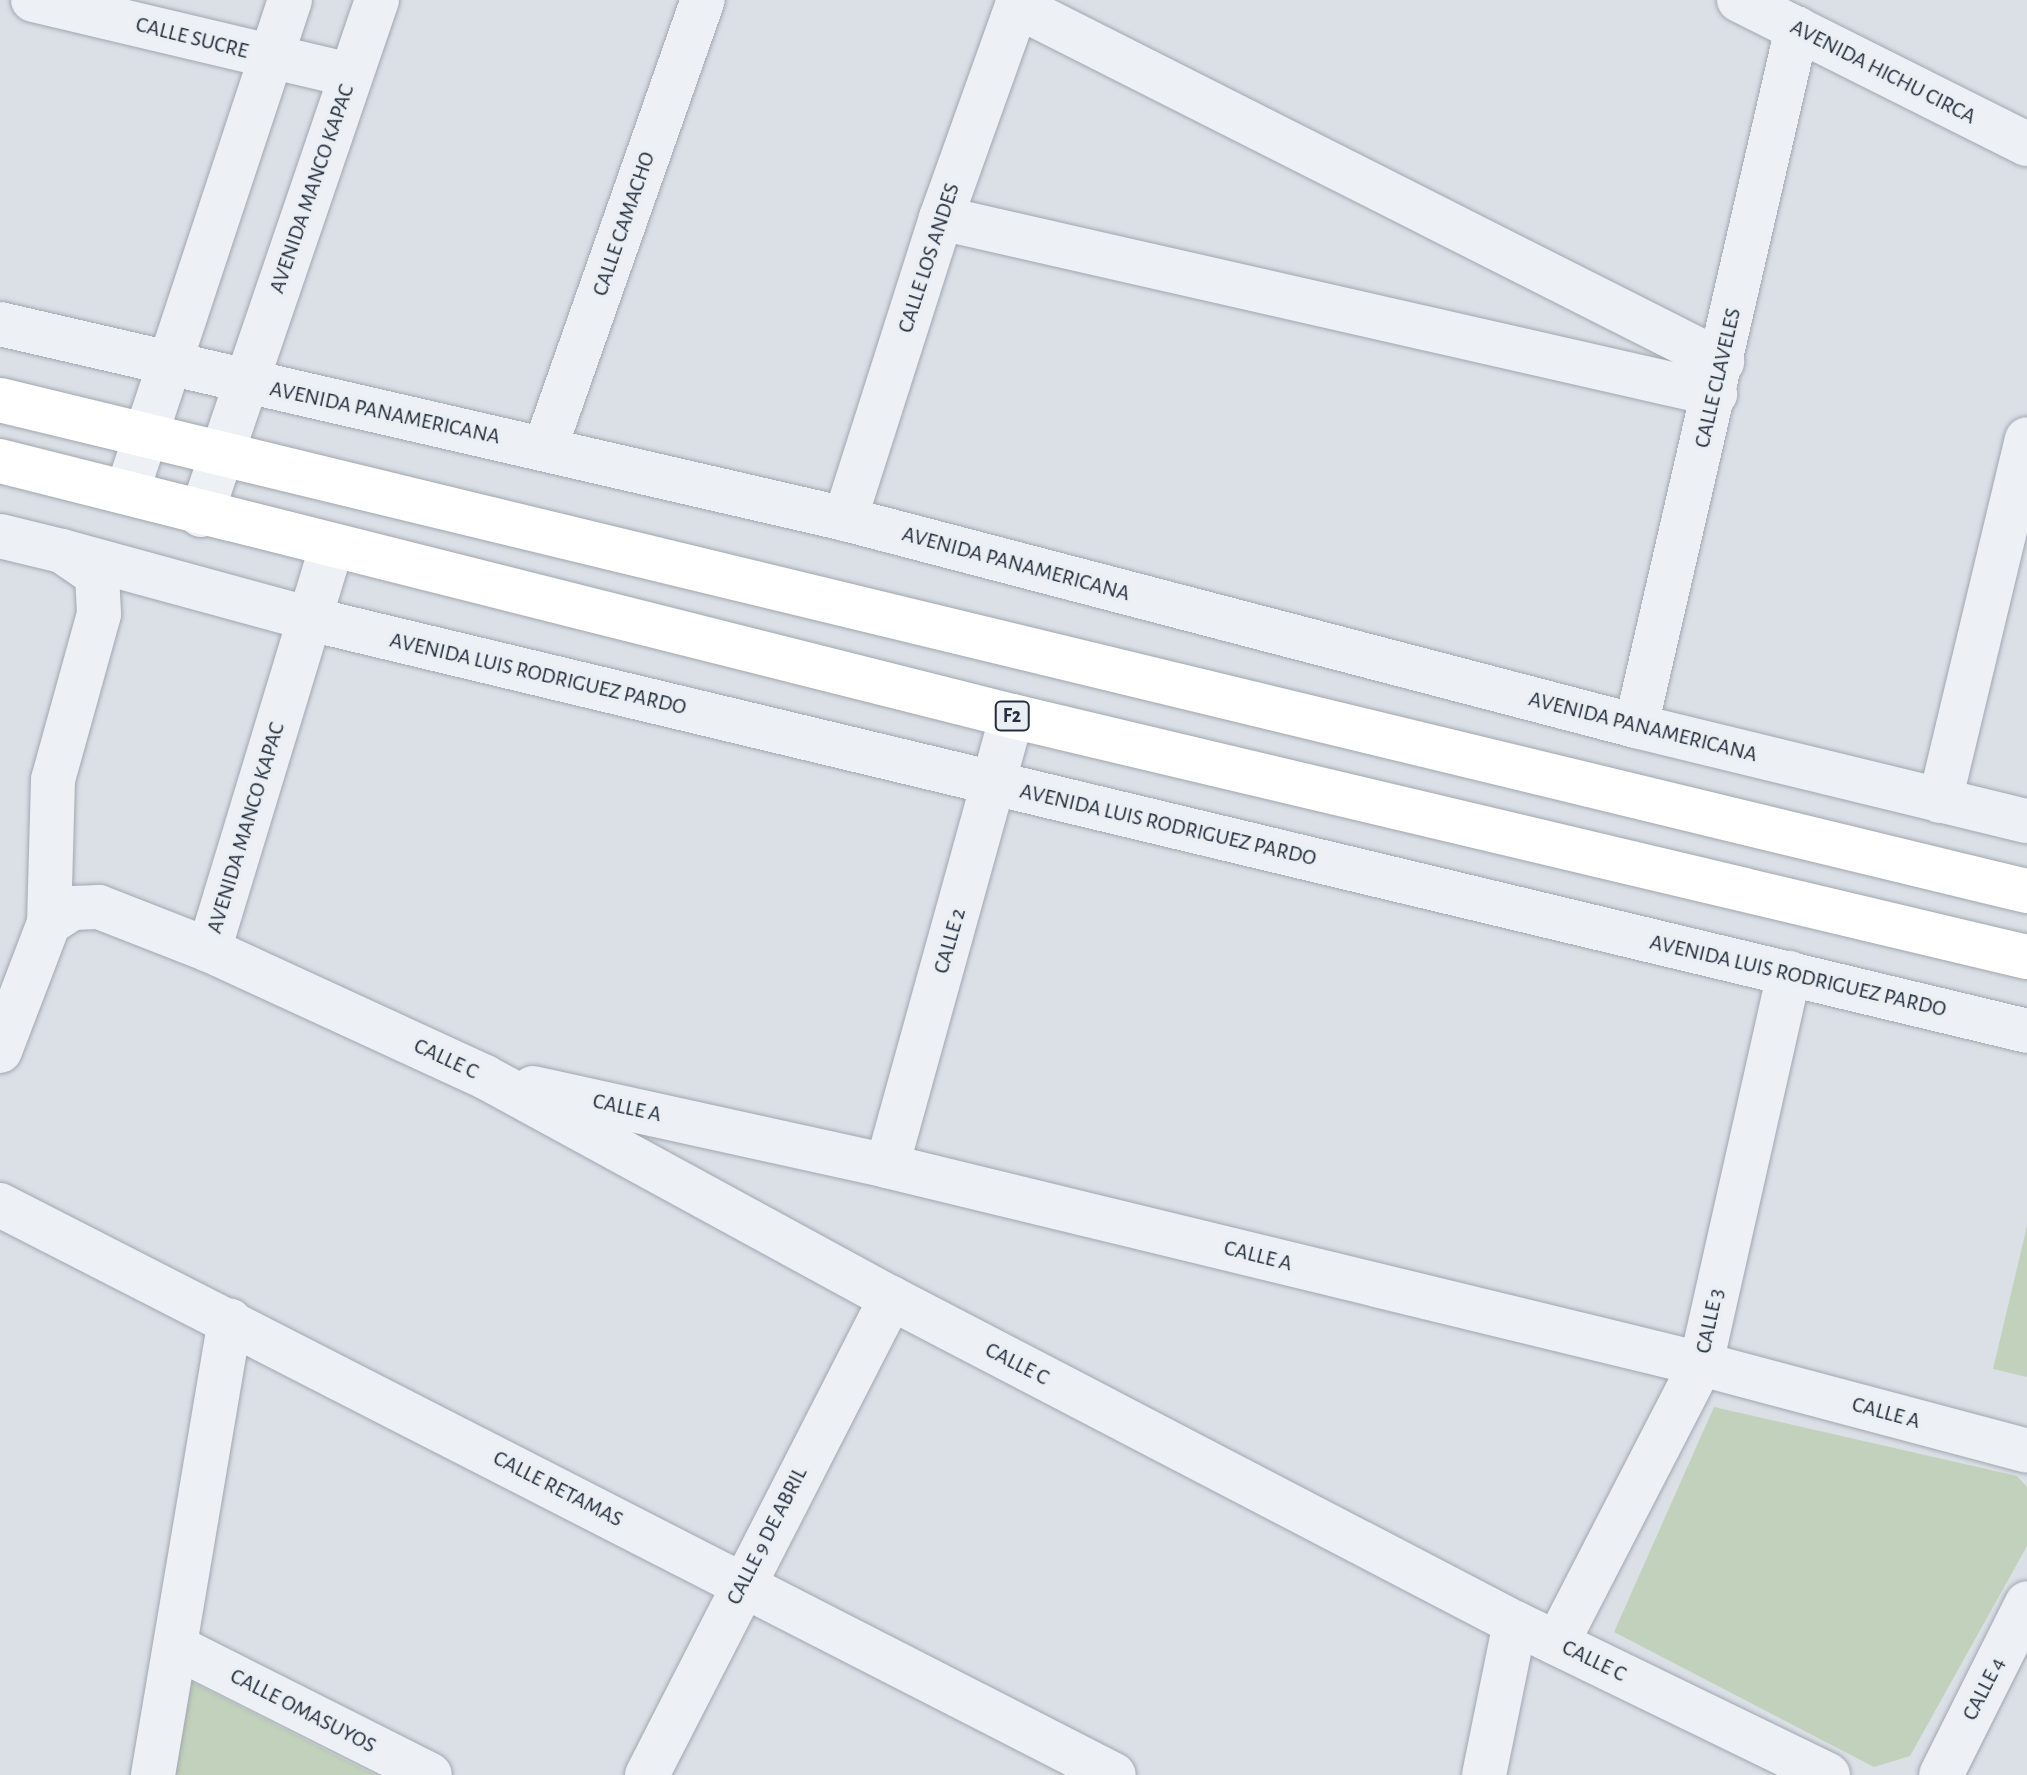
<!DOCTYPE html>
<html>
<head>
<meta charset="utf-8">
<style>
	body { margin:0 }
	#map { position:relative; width:2027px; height:1775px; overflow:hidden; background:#dbe0e6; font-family:"Alegreya Sans",sans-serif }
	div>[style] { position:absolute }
	.green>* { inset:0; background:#c2d1bb }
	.roads { filter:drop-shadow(0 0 2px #a0a7b0) drop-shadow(0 0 2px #a0a7b0) }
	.minor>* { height:44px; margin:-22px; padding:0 22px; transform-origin:22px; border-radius:22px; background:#edf0f5 }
	.trunk>* { height:44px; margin:-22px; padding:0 22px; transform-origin:22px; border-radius:22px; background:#fff }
	span { translate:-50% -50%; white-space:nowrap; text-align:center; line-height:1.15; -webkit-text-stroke:6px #eaeff4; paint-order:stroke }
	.shield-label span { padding:2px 6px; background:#eaeff4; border:2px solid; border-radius:6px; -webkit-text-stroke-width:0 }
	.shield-label { font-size:20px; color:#242e3d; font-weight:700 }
	.street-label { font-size:22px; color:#242e3d }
</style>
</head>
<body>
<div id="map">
	<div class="green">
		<div style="clip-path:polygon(2027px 1226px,2027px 1377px,1993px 1369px)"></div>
		<div style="clip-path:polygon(1714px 1407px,2017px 1476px,2027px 1487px,2027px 1546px,1910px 1756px,1874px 1767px,1614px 1632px)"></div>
		<div style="clip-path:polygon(182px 1677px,375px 1775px,164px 1775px)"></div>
	</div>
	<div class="roads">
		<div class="minor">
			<div style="left:33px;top:0;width:326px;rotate:13.3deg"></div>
			<div style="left:1739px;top:0;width:322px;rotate:26.6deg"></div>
			<div style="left:1017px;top:6px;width:790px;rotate:26.79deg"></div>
			<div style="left:941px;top:218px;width:794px;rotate:12.81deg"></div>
			<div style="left:0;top:324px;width:867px;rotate:12.99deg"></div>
			<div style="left:845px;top:519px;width:818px;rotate:14.67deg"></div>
			<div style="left:1636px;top:726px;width:402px;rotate:13.7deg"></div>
			<div style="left:545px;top:448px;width:475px;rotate:-70.6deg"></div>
			<div style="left:127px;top:492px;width:518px;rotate:-71.67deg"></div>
			<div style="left:201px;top:515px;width:544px;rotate:-71.13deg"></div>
			<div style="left:845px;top:519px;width:316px;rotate:-72.3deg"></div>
			<div style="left:941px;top:218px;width:232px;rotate:-70.3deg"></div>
			<div style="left:0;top:536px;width:64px;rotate:13.6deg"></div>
			<div style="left:62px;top:551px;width:42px;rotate:34.4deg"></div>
			<div style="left:97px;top:575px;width:39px;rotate:87deg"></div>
			<div style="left:99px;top:614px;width:172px;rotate:105.5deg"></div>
			<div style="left:53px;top:780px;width:143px;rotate:91.6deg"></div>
			<div style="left:62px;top:551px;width:257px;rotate:15.3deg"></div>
			<div style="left:310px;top:619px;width:1766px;rotate:13.49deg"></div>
			<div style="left:1636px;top:726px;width:716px;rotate:-77.01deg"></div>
			<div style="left:1940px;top:801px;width:372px;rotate:-76.5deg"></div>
			<div style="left:209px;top:950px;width:304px;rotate:24.7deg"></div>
			<div style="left:485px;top:1077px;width:462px;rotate:28.6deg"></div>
			<div style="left:891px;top:1298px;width:704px;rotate:27.51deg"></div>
			<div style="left:1515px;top:1623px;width:348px;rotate:25.9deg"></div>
			<div style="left:0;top:1051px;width:137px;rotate:-69.1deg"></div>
			<div style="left:49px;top:923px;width:27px;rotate:-33deg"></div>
			<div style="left:72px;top:908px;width:27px;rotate:-2deg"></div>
			<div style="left:99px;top:907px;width:118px;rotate:21.4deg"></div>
			<div style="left:209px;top:950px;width:420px;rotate:-73.1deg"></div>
			<div style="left:533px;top:1088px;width:362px;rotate:12.4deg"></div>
			<div style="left:887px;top:1166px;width:838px;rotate:13.67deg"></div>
			<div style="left:1701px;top:1364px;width:337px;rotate:14.9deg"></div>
			<div style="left:887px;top:1166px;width:467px;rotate:-74.5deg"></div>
			<div style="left:0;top:1205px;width:1251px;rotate:27.1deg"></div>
			<div style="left:1557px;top:1643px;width:314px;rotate:-62.7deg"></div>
			<div style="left:1701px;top:1364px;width:401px;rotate:-77.3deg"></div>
			<div style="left:176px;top:1647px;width:284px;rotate:26.7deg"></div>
			<div style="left:153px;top:1775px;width:461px;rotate:-80.4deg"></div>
			<div style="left:647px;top:1775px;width:536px;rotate:-62.91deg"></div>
			<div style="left:1484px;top:1775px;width:155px;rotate:-78.5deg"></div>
			<div style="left:1941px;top:1775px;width:192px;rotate:-63.4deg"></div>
		</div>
		<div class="trunk">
			<div style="left:0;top:400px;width:2086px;rotate:13.62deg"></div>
			<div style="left:0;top:461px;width:1044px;rotate:14.14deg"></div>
			<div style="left:1012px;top:716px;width:1043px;rotate:13.36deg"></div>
		</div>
	</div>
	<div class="shield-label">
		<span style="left:1012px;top:716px">F2</span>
	</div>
	<div class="street-label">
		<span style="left:192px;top:38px;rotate:14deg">CALLE SUCRE</span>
		<span style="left:1883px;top:72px;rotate:27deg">AVENIDA HICHU CIRCA</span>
		<span style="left:312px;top:189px;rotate:-71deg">AVENIDA MANCO KAPAC</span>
		<span style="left:624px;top:224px;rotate:-71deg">CALLE CAMACHO</span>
		<span style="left:929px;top:258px;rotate:-72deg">CALLE LOS ANDES</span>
		<span style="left:1718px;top:378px;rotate:-77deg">CALLE CLAVELES</span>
		<span style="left:385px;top:413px;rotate:12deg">AVENIDA PANAMERICANA</span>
		<span style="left:1016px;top:564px;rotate:15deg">AVENIDA PANAMERICANA</span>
		<span style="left:538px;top:674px;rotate:13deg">AVENIDA LUIS RODRIGUEZ PARDO</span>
		<span style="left:1643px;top:727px;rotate:14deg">AVENIDA PANAMERICANA</span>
		<span style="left:1168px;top:825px;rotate:13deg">AVENIDA LUIS RODRIGUEZ PARDO</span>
		<span style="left:246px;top:828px;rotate:-73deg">AVENIDA MANCO KAPAC</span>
		<span style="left:950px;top:941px;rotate:-74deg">CALLE 2</span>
		<span style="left:1798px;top:976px;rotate:13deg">AVENIDA LUIS RODRIGUEZ PARDO</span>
		<span style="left:446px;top:1059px;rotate:25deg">CALLE C</span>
		<span style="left:627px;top:1108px;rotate:12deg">CALLE A</span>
		<span style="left:1258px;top:1256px;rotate:14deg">CALLE A</span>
		<span style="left:1710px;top:1321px;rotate:-78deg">CALLE 3</span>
		<span style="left:1017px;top:1364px;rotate:27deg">CALLE C</span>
		<span style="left:1886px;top:1413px;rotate:15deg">CALLE A</span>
		<span style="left:558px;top:1489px;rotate:27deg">CALLE RETAMAS</span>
		<span style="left:767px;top:1536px;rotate:-63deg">CALLE 9 DE ABRIL</span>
		<span style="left:1594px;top:1661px;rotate:26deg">CALLE C</span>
		<span style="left:1984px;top:1689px;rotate:-63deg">CALLE 4</span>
		<span style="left:303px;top:1711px;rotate:27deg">CALLE OMASUYOS</span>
	</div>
</div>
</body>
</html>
